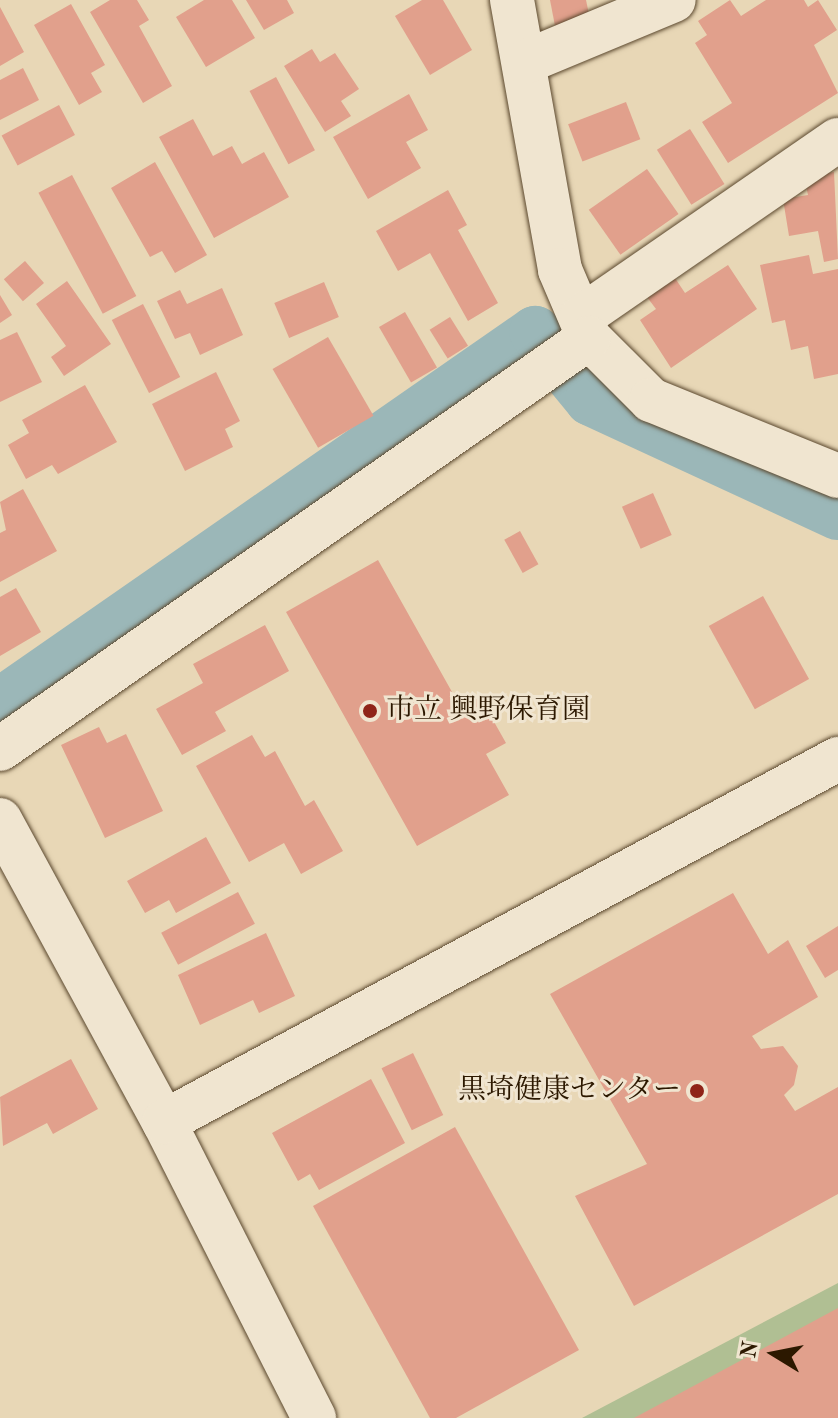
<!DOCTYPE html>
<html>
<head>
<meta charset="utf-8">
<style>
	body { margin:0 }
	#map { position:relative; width:838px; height:1418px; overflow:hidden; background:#e8d7b6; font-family:"Old Standard TT","Noto Serif JP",serif }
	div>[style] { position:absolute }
	.green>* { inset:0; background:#b0bf93 }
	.canal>* { height:52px; margin:-26px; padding:0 26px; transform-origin:26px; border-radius:26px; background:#9bb7b8 }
	.building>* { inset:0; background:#e1a08c; transform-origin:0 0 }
	.roads { filter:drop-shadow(0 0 2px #5b482e) drop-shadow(0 0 2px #5b482e) }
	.minor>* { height:44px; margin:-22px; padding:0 22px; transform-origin:22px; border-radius:22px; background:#f0e5d0 }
	.dots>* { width:22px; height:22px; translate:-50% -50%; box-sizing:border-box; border:4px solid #f0e5d0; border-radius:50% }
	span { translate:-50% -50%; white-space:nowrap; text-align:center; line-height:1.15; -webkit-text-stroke:6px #f0e5d0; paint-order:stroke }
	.poi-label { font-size:28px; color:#2c1800 }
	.left { translate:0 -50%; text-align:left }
	.right { translate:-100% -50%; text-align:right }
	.north { position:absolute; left:734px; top:1314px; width:80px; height:80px; -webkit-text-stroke:6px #f0e5d0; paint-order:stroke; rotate:280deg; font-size:22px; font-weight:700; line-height:32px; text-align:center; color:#2c1800 }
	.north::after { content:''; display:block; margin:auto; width:28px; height:36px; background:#2c1800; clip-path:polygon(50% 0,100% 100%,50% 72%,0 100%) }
</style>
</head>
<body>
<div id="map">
	<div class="green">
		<div style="clip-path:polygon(838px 1283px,838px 1418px,582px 1418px)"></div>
	</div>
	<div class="canal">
		<div style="left:0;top:704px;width:652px;rotate:-34.81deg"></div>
		<div style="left:535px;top:332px;width:88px;rotate:50.5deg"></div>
		<div style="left:591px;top:400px;width:272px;rotate:24.8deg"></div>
	</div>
	<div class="building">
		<div style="clip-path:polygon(110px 0,137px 0,149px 20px,139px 26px,172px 86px,143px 103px,90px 12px)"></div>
		<div style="clip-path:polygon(204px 0,232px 0,255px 38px,206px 67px,176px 17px)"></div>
		<div style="clip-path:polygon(246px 0,287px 0,294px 13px,264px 30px)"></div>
		<div style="clip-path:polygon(422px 0,443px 0,472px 50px,430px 75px,395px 16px)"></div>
		<div style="clip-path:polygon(550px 0,586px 0,591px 24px,556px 31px)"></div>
		<div style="clip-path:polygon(730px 0,741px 16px,766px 0,804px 0,808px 7px,818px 0,837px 30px,814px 45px,838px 93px,728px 163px,702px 122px,732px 103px,695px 43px,707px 35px,698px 21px)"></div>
		<div style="clip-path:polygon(71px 4px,105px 65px,91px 73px,102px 92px,79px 105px,34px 25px)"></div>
		<div style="clip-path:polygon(0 7px,24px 52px,0 66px)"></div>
		<div style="clip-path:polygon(312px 49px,320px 62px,335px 53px,359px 89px,341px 101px,351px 116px,325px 132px,284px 66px)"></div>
		<div style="clip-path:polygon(23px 68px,39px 100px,0 120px,0 80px)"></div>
		<div style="left:276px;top:77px;width:83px;height:30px;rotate:62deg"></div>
		<div style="clip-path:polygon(409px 94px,428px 130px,406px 142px,421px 168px,368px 199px,333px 137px)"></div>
		<div style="left:626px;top:102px;width:40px;height:62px;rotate:69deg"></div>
		<div style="left:59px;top:105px;width:34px;height:65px;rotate:62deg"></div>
		<div style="clip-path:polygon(193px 119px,213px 156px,232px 146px,242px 164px,264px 152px,289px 197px,214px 238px,159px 137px)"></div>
		<div style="left:690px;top:129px;width:65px;height:39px;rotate:58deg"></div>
		<div style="clip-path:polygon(155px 162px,207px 255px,175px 273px,162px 251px,150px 257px,111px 188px)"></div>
		<div style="left:647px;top:169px;width:55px;height:71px;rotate:55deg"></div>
		<div style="clip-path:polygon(834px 172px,838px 259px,824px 262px,818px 231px,789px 236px,783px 199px,808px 195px,804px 177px)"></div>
		<div style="left:72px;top:175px;width:137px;height:38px;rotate:62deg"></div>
		<div style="clip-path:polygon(448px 190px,467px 225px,458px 230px,498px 303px,468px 321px,430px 253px,398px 271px,376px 231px)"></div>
		<div style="clip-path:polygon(809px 255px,813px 274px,838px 269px,838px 374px,814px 379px,808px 346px,791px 350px,785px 320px,772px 323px,760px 265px)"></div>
		<div style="left:25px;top:261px;width:29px;height:28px;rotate:49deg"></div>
		<div style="clip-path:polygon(728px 265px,757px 309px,671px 368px,640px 320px,656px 309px,647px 297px,675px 278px,685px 293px)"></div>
		<div style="clip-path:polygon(67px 281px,111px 344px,64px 376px,51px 357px,66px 346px,36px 304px)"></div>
		<div style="left:324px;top:282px;width:38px;height:54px;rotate:67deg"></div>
		<div style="clip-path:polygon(222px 288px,243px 335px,200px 355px,190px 333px,175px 339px,157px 301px,180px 290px,187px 304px)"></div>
		<div style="clip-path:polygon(0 295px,12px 315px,0 323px)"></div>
		<div style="left:143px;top:304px;width:82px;height:35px;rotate:63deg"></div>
		<div style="left:405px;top:312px;width:64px;height:30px;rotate:60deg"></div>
		<div style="left:450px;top:317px;width:34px;height:24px;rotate:58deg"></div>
		<div style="clip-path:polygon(17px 332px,42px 382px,0 402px,0 340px)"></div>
		<div style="left:328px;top:337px;width:91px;height:64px;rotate:60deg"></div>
		<div style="clip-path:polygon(216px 372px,240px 421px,225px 429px,233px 447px,185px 471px,152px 404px)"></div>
		<div style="clip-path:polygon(85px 385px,117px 442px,58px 474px,52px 465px,26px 479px,8px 445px,29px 433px,22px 420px)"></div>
		<div style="clip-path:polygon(23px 489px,57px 551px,0 582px,0 533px,6px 530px,0 502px)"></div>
		<div style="left:653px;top:493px;width:46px;height:34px;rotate:66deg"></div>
		<div style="left:520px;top:531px;width:38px;height:18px;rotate:61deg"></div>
		<div style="clip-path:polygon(378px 560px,461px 708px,480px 697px,506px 743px,486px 754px,509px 795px,417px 846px,286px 612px)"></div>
		<div style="clip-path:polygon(16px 588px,41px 632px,0 656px,0 597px)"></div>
		<div style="left:763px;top:596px;width:95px;height:62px;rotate:61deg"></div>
		<div style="clip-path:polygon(265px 625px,289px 671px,215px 712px,226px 731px,182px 755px,156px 709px,203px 683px,193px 664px)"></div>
		<div style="clip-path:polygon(99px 727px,107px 743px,126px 734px,163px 811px,105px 838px,61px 745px)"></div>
		<div style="clip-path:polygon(252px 735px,265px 757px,275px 751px,305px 806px,314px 800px,343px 851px,301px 874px,284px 843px,249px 862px,196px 766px)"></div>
		<div style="clip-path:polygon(206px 837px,231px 883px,176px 913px,169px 900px,145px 913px,127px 881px)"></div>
		<div style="left:238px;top:892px;width:36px;height:87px;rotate:62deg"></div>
		<div style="clip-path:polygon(733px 893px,768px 954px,788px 940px,818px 997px,752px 1036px,761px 1049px,783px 1046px,798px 1066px,794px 1085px,784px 1095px,795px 1111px,838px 1087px,838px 1194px,634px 1306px,575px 1196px,647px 1164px,550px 994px)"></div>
		<div style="clip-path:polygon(838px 926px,838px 970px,825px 978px,806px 946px)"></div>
		<div style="clip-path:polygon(266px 933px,295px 996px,259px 1013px,253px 1000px,200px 1025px,178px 975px)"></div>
		<div style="left:413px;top:1053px;width:69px;height:35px;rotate:64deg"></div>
		<div style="clip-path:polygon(71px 1059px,98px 1109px,53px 1134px,47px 1123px,3px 1146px,0 1097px)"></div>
		<div style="clip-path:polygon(371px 1079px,405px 1143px,319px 1190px,310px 1174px,298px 1181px,272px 1133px)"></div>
		<div style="clip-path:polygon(455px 1127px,579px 1350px,456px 1418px,430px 1418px,313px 1206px)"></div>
		<div style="clip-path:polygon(838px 1308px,838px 1418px,634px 1418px)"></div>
	</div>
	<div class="roads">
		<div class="minor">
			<div style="left:512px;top:0;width:274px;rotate:79.9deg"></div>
			<div style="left:560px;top:270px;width:74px;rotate:66.9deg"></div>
			<div style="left:589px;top:338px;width:88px;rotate:45deg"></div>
			<div style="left:651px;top:400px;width:202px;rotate:22.1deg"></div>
			<div style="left:525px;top:62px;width:161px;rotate:-22.6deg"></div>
			<div style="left:581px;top:317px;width:312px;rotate:-34.6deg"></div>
			<div style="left:0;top:749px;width:718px;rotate:-34.91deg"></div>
			<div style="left:0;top:820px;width:344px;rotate:61.5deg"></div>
			<div style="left:164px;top:1122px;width:332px;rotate:63.1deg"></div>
			<div style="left:164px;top:1122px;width:766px;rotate:-28.31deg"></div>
		</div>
	</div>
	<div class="dots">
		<div style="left:370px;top:711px;background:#8f2418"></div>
		<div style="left:697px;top:1091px;background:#8f2418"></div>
	</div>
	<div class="poi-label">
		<span class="left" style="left:386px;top:711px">市立 興野保育園</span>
		<span class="right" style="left:681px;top:1091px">黒埼健康センター</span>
	</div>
	<div class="north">N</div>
</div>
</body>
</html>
